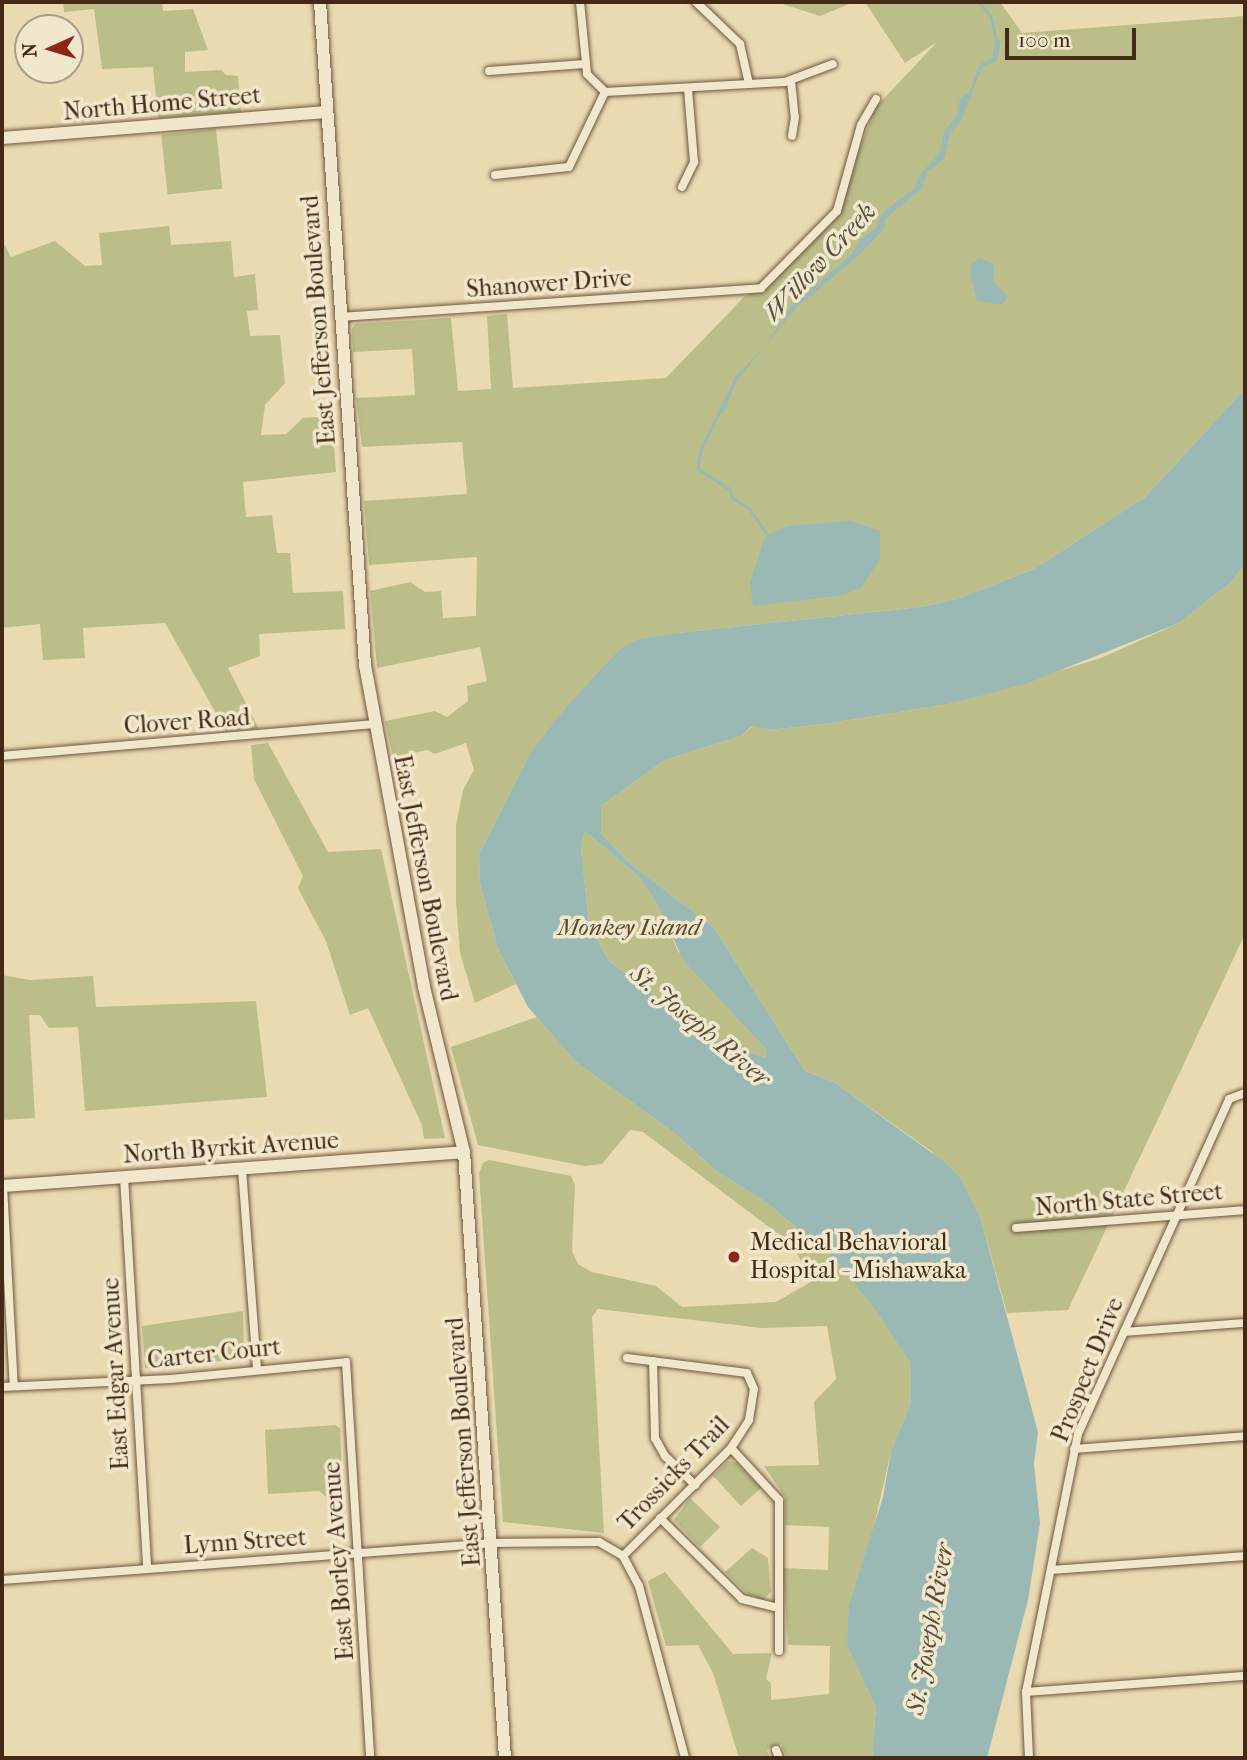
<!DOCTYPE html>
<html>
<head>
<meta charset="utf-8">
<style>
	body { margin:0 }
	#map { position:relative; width:1247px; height:1760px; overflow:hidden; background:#eadab2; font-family:"IM FELL French Canon",serif }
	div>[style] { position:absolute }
	.green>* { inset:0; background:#bbbe89; transform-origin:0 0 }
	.water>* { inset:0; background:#9ab9b4 }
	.stream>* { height:2.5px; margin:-1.25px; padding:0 1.25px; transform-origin:1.25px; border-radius:1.25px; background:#9ab9b4 }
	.roads { filter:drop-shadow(0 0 2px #6e563d) drop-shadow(0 0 2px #6e563d) }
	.street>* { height:8px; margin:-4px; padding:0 4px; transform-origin:4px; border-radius:4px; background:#f1e7cd }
	.secondary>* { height:12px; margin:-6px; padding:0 6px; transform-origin:6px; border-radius:6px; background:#f1e7cd }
	.dots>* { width:19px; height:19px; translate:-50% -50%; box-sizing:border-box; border:4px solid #f1e7cd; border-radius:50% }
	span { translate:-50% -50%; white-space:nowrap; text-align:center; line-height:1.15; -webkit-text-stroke:7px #f1e7cd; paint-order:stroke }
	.street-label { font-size:24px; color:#442a16 }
	.park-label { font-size:24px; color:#5c482d; font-style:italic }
	.poi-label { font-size:24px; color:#442a16 }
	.left { translate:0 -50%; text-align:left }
	.water-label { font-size:26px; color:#5a4e3e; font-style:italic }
	.frame { position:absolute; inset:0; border:4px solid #442a16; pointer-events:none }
	.north { position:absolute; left:14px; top:14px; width:70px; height:70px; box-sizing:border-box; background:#f1e7cd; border:2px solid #ac9b84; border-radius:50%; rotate:266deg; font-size:19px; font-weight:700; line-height:28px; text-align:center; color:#442a16 }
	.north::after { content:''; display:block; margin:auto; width:24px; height:32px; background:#8f2418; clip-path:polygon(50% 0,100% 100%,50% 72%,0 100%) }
	.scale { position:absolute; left:1005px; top:28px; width:131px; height:32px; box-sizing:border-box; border:4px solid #442a16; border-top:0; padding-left:9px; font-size:21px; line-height:24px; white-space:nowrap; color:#442a16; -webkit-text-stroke:5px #f1e7cd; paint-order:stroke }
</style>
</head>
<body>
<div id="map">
	<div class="green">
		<div style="clip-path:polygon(63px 2px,162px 2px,163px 11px,193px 9px,208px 50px,185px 52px,185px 72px,221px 70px,226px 75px,238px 76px,241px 112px,158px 118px,153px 67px,102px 69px,94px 9px,64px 12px)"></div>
		<div style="clip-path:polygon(776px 2px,854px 2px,820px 16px)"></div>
		<div style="clip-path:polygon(865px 2px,1000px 2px,1022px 33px,1245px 16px,1245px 389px,1145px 497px,1034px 569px,957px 599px,921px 607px,678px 633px,620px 649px,531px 752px,479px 854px,480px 884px,498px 949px,516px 984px,475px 1003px,460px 953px,456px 901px,456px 825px,463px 790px,474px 770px,466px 743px,435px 754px,427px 750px,393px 758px,385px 721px,435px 711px,447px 717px,468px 701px,467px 686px,487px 681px,480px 647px,377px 668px,370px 591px,410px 582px,425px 592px,441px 591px,443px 618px,476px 616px,477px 557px,369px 565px,364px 501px,467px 494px,462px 442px,362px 447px,356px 398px,415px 395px,412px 349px,353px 352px,352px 329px,355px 324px,451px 318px,458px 391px,491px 389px,487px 316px,507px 314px,513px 388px,666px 378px,744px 297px,768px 284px,834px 216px,875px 108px,937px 42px,905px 63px)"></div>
		<div style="left:216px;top:129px;width:60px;height:55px;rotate:84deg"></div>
		<div style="clip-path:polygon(169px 226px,171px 245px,231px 241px,234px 277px,255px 274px,258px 310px,247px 311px,250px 336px,280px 335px,285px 383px,265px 405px,261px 435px,286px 434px,303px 418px,332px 416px,336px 472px,243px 482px,246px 517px,272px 515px,277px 553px,290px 553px,293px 593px,343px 591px,345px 629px,259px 634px,260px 656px,228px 668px,259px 729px,226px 731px,165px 623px,83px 628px,85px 658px,43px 660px,40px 624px,2px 628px,2px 240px,11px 257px,55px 241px,85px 266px,102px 265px,99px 233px)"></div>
		<div style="clip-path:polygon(1245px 564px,1245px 934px,1068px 1310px,1007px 1313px,981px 1220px,931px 1151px,834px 1082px,805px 1071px,714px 928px,627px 861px,601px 833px,601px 806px,665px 760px,741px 736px,753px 726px,770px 730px,825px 724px,949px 704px,1101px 658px,1179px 623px,1230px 583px)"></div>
		<div style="clip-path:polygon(268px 743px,328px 852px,381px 849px,445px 1138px,424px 1139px,422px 1125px,368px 1008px,350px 1015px,326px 941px,298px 888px,303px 876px,254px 779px,251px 745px)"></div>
		<div style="clip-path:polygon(585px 831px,638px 876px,653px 895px,678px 951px,767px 1050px,765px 1057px,723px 1046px,609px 961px,589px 924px,581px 847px)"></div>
		<div style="clip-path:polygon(2px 975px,30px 980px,93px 976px,96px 1007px,256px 1001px,267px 1097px,85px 1111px,78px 1027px,49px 1028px,40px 1015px,29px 1015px,35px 1118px,2px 1120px)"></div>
		<div style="clip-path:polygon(537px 1017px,576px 1062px,677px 1135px,716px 1171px,767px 1203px,837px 1262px,879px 1313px,910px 1363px,911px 1402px,891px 1451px,847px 1646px,876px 1707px,872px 1758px,787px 1758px,781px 1744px,767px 1750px,770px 1758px,739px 1758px,713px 1673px,698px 1645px,666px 1646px,648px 1581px,665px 1572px,733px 1654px,772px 1653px,766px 1679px,771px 1683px,771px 1700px,829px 1694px,830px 1646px,788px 1645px,783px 1568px,828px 1570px,829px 1527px,785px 1525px,785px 1497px,764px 1466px,819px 1465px,814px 1402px,836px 1379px,827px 1326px,762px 1328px,598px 1309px,592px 1317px,604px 1533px,503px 1522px,479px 1173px,483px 1163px,489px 1160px,571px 1176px,575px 1185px,572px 1251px,578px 1264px,592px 1272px,656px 1286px,682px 1307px,776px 1302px,814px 1280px,790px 1243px,643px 1132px,630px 1130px,602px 1164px,585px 1166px,478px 1145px,451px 1047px)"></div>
		<div style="clip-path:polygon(243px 1311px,244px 1359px,145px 1368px,142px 1326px)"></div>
		<div style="clip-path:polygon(335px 1425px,340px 1428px,343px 1500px,331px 1501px,319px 1491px,268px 1494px,265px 1430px)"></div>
		<div style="clip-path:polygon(728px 1461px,735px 1462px,761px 1488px,741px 1506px,713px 1476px)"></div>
		<div style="clip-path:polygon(690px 1498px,720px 1527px,700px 1547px,674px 1520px)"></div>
		<div style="clip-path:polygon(752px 1548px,768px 1558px,771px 1592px,763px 1600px,749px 1595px,725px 1572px)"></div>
	</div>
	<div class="water">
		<div style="clip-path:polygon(995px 40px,1001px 40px,997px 61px,982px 68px,961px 121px,950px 133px,944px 159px,927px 172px,922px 188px,886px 218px,884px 229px,856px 258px,797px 307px,738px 379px,723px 413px,718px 412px,735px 377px,765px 346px,792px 305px,851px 255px,861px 239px,875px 229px,883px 212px,915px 188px,920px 174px,940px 153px,944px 132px,956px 117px,960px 99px,970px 91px,979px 65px,993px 57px)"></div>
		<div style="clip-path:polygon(980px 258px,994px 264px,994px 282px,1008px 296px,1002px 305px,977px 301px,970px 274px,971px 264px)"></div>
		<div style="clip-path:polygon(evenodd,1245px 389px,1245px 564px,1230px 583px,1179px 623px,1028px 683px,949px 704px,825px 724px,770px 730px,752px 726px,741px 736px,665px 760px,601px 806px,601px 833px,627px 861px,714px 928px,805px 1071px,834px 1082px,943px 1161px,960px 1178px,981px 1220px,1038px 1432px,1034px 1464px,1040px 1523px,1028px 1600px,987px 1758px,872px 1758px,876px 1707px,847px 1646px,849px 1605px,883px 1497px,891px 1451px,911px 1402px,910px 1363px,878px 1313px,837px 1262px,767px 1203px,716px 1171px,677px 1135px,576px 1062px,528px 1007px,498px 949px,480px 884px,479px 854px,531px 752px,568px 705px,620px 649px,639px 639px,678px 633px,921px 607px,957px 599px,1034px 569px,1145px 497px,1245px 389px,585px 831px,638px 876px,653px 896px,684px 961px,767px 1050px,765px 1057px,723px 1046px,609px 961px,589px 924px,581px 847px,585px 831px)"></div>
		<div style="clip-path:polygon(850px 521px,880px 531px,880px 559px,861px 588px,844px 595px,753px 606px,750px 583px,765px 537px,787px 526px)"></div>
	</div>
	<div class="stream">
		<div style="left:979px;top:2px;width:18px;rotate:49deg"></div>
		<div style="left:991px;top:16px;width:27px;rotate:77deg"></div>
		<div style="left:721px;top:409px;width:46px;rotate:116deg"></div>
		<div style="left:701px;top:450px;width:19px;rotate:99deg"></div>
		<div style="left:698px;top:469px;width:38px;rotate:32deg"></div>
		<div style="left:730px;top:489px;width:9px;rotate:72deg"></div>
		<div style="left:733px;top:498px;width:19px;rotate:32deg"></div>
		<div style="left:749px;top:508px;width:33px;rotate:55deg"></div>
	</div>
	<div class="roads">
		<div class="street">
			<div style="left:580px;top:2px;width:72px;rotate:84.4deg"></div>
			<div style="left:587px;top:74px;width:25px;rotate:45deg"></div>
			<div style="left:605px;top:92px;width:180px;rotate:-3.2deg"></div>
			<div style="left:785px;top:82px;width:51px;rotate:-20.6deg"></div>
			<div style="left:696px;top:2px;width:61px;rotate:43.7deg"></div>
			<div style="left:740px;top:44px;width:41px;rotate:77.3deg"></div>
			<div style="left:489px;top:71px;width:96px;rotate:-4.2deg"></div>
			<div style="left:791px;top:81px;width:36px;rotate:84deg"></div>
			<div style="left:795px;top:117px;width:19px;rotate:99deg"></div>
			<div style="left:495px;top:175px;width:74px;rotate:-6.2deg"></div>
			<div style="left:569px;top:167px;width:83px;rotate:-64.4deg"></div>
			<div style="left:682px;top:187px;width:28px;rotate:-64deg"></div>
			<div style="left:694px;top:162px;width:73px;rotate:-94.7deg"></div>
			<div style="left:340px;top:317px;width:422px;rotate:-3.9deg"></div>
			<div style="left:761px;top:288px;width:108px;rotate:-45.4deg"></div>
			<div style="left:837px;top:211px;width:89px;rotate:-74.4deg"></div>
			<div style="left:861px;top:125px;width:30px;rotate:-60deg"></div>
			<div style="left:2px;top:756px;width:373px;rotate:-4.9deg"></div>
			<div style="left:242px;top:1169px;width:200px;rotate:85.7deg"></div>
			<div style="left:124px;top:1177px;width:392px;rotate:86.6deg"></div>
			<div style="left:3px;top:1186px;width:200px;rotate:86.9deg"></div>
			<div style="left:1016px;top:1228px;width:230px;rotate:-4.5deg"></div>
			<div style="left:1124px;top:1332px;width:121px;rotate:-4.3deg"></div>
			<div style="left:653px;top:1361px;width:77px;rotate:88.5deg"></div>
			<div style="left:655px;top:1438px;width:21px;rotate:61deg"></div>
			<div style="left:665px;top:1456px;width:42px;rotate:44deg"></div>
			<div style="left:2px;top:1387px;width:169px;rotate:-2.7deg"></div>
			<div style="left:171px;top:1379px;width:176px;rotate:-5.5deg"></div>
			<div style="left:346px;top:1362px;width:397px;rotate:86.5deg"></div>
			<div style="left:731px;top:1448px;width:71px;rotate:47.3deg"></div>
			<div style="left:779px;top:1500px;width:151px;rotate:90deg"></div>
			<div style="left:1074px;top:1449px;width:171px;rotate:-4.3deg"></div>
			<div style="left:660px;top:1518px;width:115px;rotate:44.6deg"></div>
			<div style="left:742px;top:1599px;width:37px;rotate:14deg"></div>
			<div style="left:623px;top:1556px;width:153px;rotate:-45deg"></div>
			<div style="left:731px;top:1448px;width:33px;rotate:-57deg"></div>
			<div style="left:749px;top:1420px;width:31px;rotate:-81deg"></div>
			<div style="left:754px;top:1389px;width:17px;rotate:-114deg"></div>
			<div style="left:747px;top:1373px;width:121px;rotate:-172.9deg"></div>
			<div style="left:1051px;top:1570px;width:195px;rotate:-4.1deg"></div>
			<div style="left:2px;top:1580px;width:490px;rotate:-4.3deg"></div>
			<div style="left:491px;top:1543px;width:108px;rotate:-0.5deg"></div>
			<div style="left:599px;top:1542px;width:28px;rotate:30deg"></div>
			<div style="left:623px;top:1556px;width:34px;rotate:62deg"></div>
			<div style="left:639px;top:1586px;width:178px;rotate:75deg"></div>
			<div style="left:1026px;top:1692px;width:220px;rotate:-4.2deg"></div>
			<div style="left:776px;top:1750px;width:9px;rotate:69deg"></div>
			<div style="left:1029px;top:1758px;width:66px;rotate:-92.6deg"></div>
			<div style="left:1026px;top:1692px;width:263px;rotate:-78.6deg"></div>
			<div style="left:1078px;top:1434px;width:367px;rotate:-65.7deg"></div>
			<div style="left:1229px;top:1099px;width:17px;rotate:-21deg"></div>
		</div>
		<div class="secondary">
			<div style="left:320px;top:2px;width:665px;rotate:86.12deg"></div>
			<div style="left:365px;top:665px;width:327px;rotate:79.6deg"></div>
			<div style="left:424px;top:987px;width:170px;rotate:76.4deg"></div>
			<div style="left:464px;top:1152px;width:607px;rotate:86.13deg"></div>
			<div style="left:2px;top:138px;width:325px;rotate:-4.6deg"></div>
			<div style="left:2px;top:1186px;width:463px;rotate:-4.2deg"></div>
		</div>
	</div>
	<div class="dots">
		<div style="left:734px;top:1257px;background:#8f2418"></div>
	</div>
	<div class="street-label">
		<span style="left:162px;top:104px;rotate:-5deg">North Home Street</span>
		<span style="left:549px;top:284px;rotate:-4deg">Shanower Drive</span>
		<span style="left:319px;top:320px;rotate:-94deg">East Jefferson Boulevard</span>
		<span style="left:187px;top:722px;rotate:-4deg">Clover Road</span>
		<span style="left:425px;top:878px;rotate:79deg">East Jefferson Boulevard</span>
		<span style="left:231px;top:1148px;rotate:-4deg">North Byrkit Avenue</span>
		<span style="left:1129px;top:1200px;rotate:-5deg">North State Street</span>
		<span style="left:214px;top:1354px;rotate:-6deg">Carter Court</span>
		<span style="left:1088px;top:1370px;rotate:-68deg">Prospect Drive</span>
		<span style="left:116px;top:1374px;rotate:-93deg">East Edgar Avenue</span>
		<span style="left:464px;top:1442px;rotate:-94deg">East Jefferson Boulevard</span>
		<span style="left:674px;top:1474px;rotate:-46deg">Trossicks Trail</span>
		<span style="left:245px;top:1542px;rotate:-4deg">Lynn Street</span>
		<span style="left:339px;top:1561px;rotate:-94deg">East Borley Avenue</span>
	</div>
	<div class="park-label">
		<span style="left:629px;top:928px">Monkey Island</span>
	</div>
	<div class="poi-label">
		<span class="left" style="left:750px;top:1257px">Medical Behavioral<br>Hospital - Mishawaka</span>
	</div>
	<div class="water-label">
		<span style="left:820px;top:262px;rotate:-47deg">Willow Creek</span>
		<span style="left:700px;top:1026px;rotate:40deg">St. Joseph River</span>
		<span style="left:930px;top:1629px;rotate:-80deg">St. Joseph River</span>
	</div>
	<div class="frame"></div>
	<div class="north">N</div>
	<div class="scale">100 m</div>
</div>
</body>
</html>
